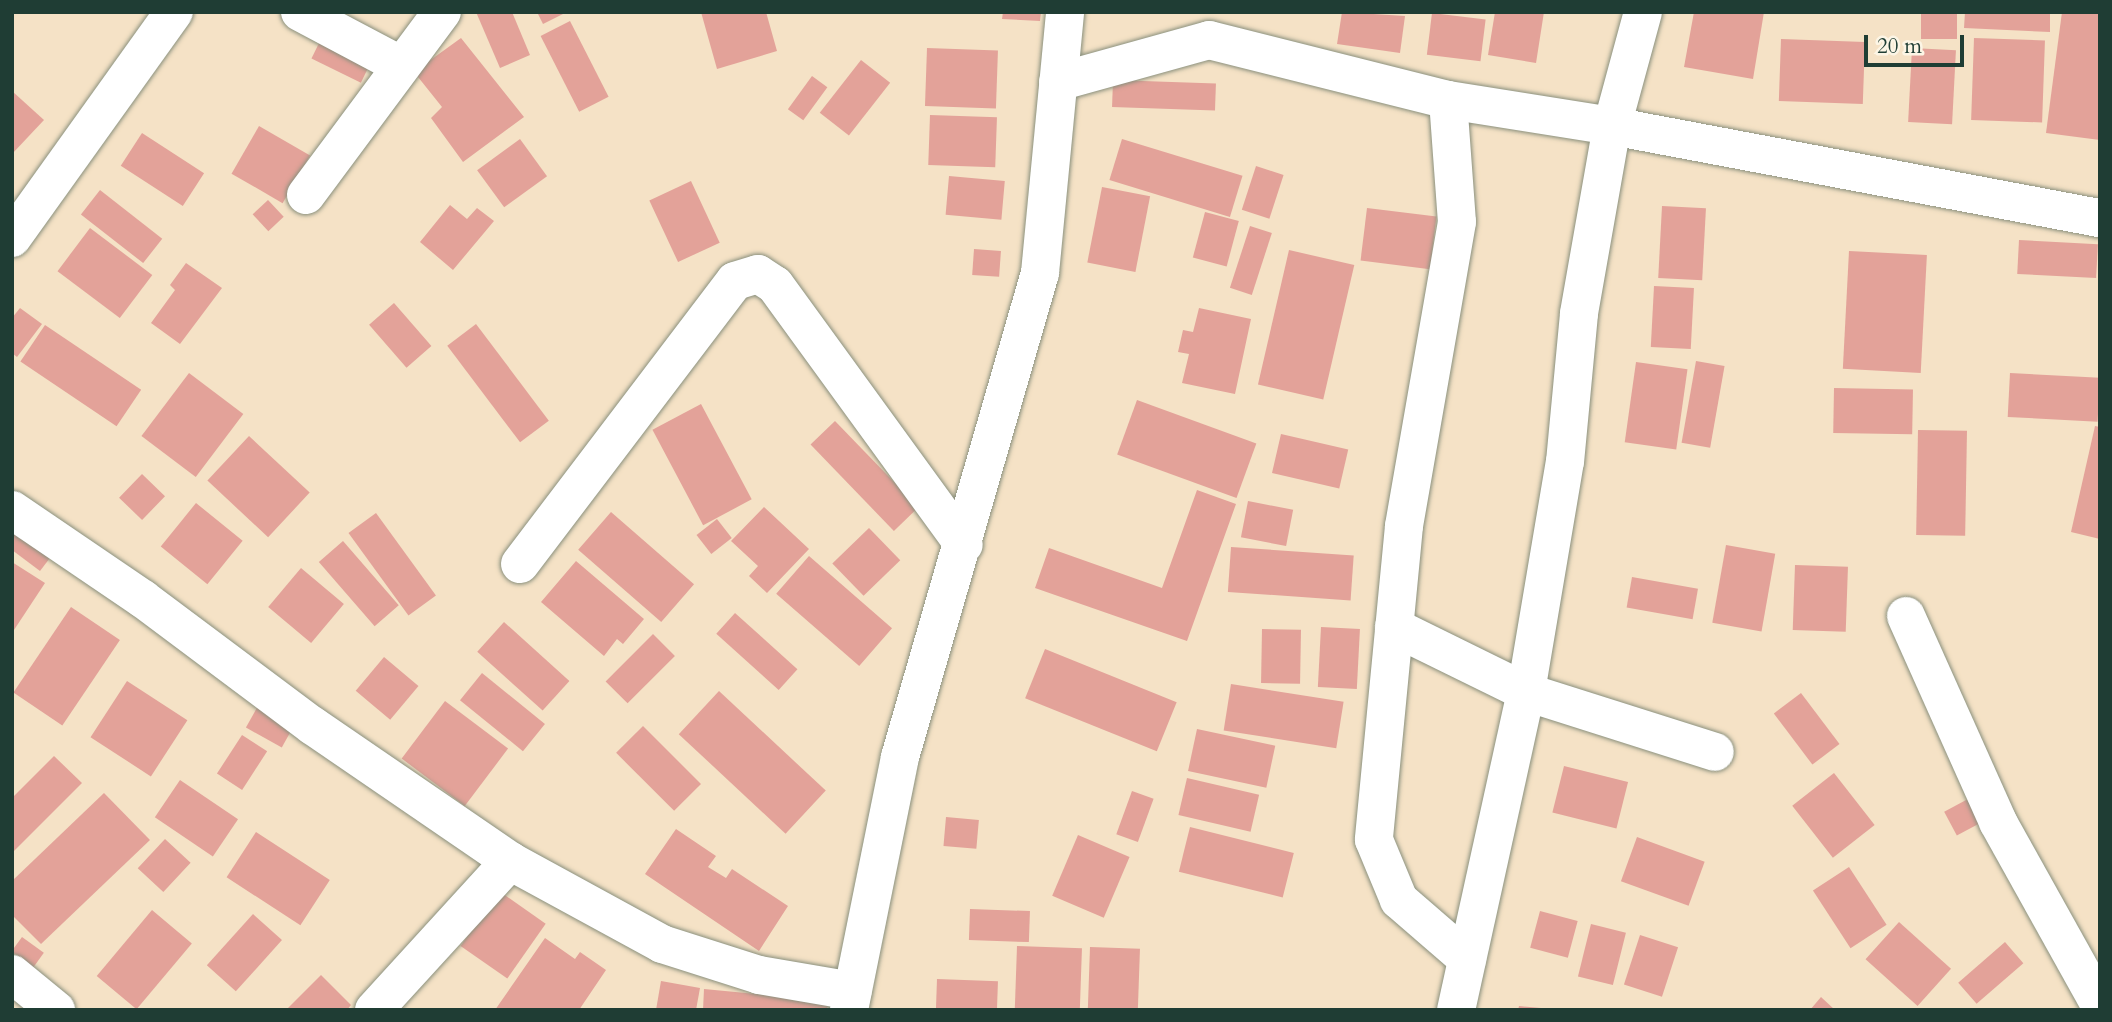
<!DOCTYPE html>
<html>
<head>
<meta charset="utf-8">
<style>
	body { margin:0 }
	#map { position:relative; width:2112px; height:1022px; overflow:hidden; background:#f5e2c6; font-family:Cardo,serif }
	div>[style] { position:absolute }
	.building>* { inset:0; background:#e3a299; transform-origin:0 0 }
	.roads { filter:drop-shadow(0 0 2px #8a907d) drop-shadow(0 0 2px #8a907d) }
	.minor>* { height:38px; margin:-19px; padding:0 19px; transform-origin:19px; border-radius:19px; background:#fff }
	span { translate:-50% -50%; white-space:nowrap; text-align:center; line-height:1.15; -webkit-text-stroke:7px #fcf5e5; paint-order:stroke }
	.frame { position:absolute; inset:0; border:14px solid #1f3d34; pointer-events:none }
	.scale { position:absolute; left:1864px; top:35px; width:100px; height:32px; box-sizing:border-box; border:4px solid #1f3d34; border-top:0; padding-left:9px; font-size:21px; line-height:24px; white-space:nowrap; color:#1f3d34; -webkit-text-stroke:5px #fcf5e5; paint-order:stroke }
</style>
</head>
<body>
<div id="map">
	<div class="building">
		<div style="clip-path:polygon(476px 12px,512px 12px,530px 55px,500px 68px)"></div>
		<div style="clip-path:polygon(537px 12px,567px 12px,543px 24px)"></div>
		<div style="clip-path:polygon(701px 12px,766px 12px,777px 51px,717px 69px)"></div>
		<div style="clip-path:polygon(1003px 12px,1041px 12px,1040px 21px,1002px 19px)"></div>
		<div style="clip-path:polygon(1342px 12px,1405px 16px,1400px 53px,1337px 44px)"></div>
		<div style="clip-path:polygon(1495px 12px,1544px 12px,1536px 63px,1488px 55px)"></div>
		<div style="clip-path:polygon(1694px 12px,1764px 12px,1753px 79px,1684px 67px)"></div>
		<div style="left:1921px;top:12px;width:36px;height:27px"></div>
		<div style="clip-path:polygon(1965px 12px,2050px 12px,2050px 32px,1964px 28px)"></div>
		<div style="clip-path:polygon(2062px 12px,2100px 12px,2100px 140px,2046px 133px)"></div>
		<div style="left:1432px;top:13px;width:54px;height:42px;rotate:7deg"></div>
		<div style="left:570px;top:21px;width:85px;height:33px;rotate:63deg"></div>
		<div style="left:322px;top:37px;width:55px;height:24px;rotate:26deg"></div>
		<div style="clip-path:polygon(461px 38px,524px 117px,463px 162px,431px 118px,442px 107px,414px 72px)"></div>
		<div style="left:1974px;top:38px;width:71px;height:82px;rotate:2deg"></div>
		<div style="left:1781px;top:39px;width:84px;height:62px;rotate:2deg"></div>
		<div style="left:927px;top:48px;width:71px;height:58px;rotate:2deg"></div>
		<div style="left:1912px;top:48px;width:44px;height:74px;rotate:3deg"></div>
		<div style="left:861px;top:60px;width:37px;height:67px;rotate:38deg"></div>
		<div style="left:812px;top:76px;width:19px;height:41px;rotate:36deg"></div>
		<div style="left:1113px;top:80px;width:103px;height:27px;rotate:2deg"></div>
		<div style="clip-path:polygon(12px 91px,44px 120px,12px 154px)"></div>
		<div style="left:930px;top:115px;width:67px;height:50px;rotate:2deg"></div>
		<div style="left:259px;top:126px;width:59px;height:55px;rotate:30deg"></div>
		<div style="left:142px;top:133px;width:74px;height:39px;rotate:33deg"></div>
		<div style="left:520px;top:139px;width:46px;height:53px;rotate:54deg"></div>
		<div style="left:1122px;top:139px;width:126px;height:43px;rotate:17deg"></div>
		<div style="left:1256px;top:166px;width:29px;height:46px;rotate:18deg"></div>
		<div style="left:949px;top:176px;width:56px;height:39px;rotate:5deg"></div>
		<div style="left:691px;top:181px;width:68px;height:46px;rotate:65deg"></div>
		<div style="left:1102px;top:187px;width:49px;height:77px;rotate:11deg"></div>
		<div style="left:100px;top:190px;width:79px;height:31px;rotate:38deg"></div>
		<div style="left:268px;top:200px;width:23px;height:21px;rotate:47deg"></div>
		<div style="clip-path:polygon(450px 205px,467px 219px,477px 208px,494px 221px,453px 270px,420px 242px)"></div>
		<div style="left:1662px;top:206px;width:44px;height:72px;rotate:3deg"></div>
		<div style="left:1367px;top:208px;width:70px;height:53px;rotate:7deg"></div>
		<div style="left:1205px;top:212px;width:35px;height:47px;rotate:15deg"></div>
		<div style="left:1250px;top:226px;width:23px;height:65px;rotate:18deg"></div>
		<div style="left:90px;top:228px;width:78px;height:54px;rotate:37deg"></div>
		<div style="left:2019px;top:240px;width:79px;height:34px;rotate:3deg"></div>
		<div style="left:974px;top:249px;width:27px;height:26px;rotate:4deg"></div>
		<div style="left:1289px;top:250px;width:67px;height:138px;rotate:13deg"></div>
		<div style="left:1849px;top:251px;width:78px;height:118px;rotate:3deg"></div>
		<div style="clip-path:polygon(186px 263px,222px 288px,180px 344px,151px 323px,175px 290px,170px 285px)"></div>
		<div style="left:1654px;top:286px;width:40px;height:61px;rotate:3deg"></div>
		<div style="left:394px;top:303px;width:57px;height:33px;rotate:49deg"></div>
		<div style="clip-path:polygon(20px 308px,42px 324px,17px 357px,12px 353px,12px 318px)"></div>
		<div style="clip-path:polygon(1199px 308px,1251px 319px,1235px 394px,1182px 383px,1189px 354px,1178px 352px,1183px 330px,1193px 332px)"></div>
		<div style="left:476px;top:324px;width:121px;height:36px;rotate:53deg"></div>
		<div style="left:45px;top:325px;width:116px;height:44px;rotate:34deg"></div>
		<div style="left:1696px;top:361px;width:29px;height:83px;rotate:10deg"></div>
		<div style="left:1636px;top:362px;width:52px;height:81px;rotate:8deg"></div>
		<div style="left:189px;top:373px;width:68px;height:79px;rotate:37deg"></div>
		<div style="left:2010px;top:373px;width:90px;height:44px;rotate:3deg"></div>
		<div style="left:1834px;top:388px;width:79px;height:45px;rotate:1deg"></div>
		<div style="left:1137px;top:400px;width:127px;height:58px;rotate:20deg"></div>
		<div style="left:701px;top:404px;width:108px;height:55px;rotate:62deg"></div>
		<div style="left:835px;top:421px;width:120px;height:34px;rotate:46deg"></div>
		<div style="clip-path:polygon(2095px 426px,2100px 427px,2100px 539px,2071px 532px)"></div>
		<div style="left:1918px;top:430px;width:49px;height:105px;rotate:1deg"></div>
		<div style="left:1281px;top:434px;width:69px;height:40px;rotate:13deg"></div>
		<div style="left:249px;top:436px;width:83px;height:61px;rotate:43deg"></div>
		<div style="left:142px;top:474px;width:32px;height:33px;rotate:44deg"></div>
		<div style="clip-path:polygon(1197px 490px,1236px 504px,1187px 641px,1035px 588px,1049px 548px,1162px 588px)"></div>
		<div style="left:1248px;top:501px;width:46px;height:37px;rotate:11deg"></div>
		<div style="left:196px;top:503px;width:60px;height:56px;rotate:39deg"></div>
		<div style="clip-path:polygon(764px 507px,809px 549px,767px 593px,749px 576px,758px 566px,731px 541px)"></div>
		<div style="left:611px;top:512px;width:110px;height:50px;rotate:41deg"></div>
		<div style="left:376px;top:513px;width:102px;height:34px;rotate:54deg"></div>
		<div style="left:717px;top:519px;width:24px;height:26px;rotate:52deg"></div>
		<div style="clip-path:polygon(20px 523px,56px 550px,40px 571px,12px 550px,12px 534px)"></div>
		<div style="left:869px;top:528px;width:45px;height:51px;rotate:46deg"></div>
		<div style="left:343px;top:541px;width:85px;height:32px;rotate:49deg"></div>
		<div style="left:1726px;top:545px;width:50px;height:79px;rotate:10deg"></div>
		<div style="left:1231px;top:547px;width:123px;height:45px;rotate:4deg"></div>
		<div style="left:809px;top:556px;width:110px;height:50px;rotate:41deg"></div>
		<div style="clip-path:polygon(576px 561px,644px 619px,623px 644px,617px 639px,604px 656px,541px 602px)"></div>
		<div style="clip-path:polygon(12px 562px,45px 583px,12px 633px)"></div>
		<div style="left:1795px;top:565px;width:53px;height:65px;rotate:2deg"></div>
		<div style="left:301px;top:568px;width:56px;height:51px;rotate:40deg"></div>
		<div style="left:1632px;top:577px;width:67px;height:31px;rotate:10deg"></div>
		<div style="left:71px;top:607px;width:59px;height:103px;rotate:34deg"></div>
		<div style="left:735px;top:613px;width:84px;height:28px;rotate:42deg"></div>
		<div style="left:504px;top:622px;width:88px;height:40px;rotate:42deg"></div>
		<div style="left:1321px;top:627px;width:39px;height:60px;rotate:3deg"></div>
		<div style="left:1262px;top:629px;width:39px;height:54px;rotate:1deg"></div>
		<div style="left:653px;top:634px;width:31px;height:67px;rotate:45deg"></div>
		<div style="left:1045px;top:649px;width:142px;height:53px;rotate:22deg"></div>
		<div style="left:384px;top:657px;width:45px;height:44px;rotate:40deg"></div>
		<div style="left:482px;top:673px;width:81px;height:35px;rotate:39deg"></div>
		<div style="left:127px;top:681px;width:72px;height:67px;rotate:33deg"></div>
		<div style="left:1231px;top:684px;width:114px;height:47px;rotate:9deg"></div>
		<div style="left:719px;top:691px;width:146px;height:59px;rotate:43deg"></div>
		<div style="left:1801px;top:693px;width:64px;height:34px;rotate:53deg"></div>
		<div style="left:445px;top:701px;width:79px;height:72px;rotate:37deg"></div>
		<div style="left:259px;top:704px;width:41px;height:27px;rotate:29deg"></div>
		<div style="left:643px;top:726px;width:82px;height:38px;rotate:45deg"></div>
		<div style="left:1197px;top:729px;width:80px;height:43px;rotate:12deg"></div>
		<div style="left:242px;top:735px;width:30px;height:46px;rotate:33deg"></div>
		<div style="clip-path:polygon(54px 756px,82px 783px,12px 853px,12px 798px)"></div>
		<div style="left:1564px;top:766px;width:66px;height:48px;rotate:14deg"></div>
		<div style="left:1834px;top:773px;width:66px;height:53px;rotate:52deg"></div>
		<div style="left:1187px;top:778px;width:74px;height:38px;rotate:13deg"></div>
		<div style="left:180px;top:780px;width:70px;height:45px;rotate:34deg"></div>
		<div style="left:1132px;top:791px;width:23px;height:46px;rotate:20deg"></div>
		<div style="clip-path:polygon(104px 793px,150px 840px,41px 944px,12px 915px,12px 881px)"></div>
		<div style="left:1968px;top:799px;width:27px;height:27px;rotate:62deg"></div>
		<div style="left:946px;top:817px;width:33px;height:29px;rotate:5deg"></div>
		<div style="left:1190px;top:827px;width:107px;height:46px;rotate:14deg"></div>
		<div style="clip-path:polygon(676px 829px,716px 856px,708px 867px,726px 878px,732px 869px,788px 906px,759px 951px,645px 874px)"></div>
		<div style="left:256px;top:832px;width:88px;height:54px;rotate:33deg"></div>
		<div style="left:1078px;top:835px;width:56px;height:66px;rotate:23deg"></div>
		<div style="left:1637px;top:837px;width:72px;height:47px;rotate:20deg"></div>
		<div style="left:165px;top:839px;width:35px;height:40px;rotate:43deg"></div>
		<div style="left:1849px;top:867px;width:69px;height:43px;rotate:57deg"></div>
		<div style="left:499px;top:891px;width:57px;height:67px;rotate:35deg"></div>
		<div style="left:970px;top:909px;width:60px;height:31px;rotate:2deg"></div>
		<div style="left:152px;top:910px;width:52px;height:86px;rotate:40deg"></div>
		<div style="left:1540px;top:911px;width:39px;height:38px;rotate:15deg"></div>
		<div style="left:253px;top:914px;width:39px;height:69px;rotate:42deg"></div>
		<div style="left:1899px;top:922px;width:70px;height:50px;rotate:42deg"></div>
		<div style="left:1591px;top:924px;width:36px;height:54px;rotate:14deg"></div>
		<div style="left:1640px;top:935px;width:40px;height:52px;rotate:18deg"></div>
		<div style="left:22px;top:937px;width:27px;height:18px;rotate:36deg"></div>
		<div style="clip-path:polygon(545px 938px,575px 959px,580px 952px,606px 970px,579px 1010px,495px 1010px)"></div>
		<div style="left:2005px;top:942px;width:28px;height:62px;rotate:49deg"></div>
		<div style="left:1017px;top:946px;width:65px;height:64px;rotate:2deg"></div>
		<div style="left:1090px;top:947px;width:50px;height:63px;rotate:2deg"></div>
		<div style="clip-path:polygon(321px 975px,351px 1005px,347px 1010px,286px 1010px)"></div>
		<div style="left:937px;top:979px;width:61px;height:31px;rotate:2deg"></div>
		<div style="clip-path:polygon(661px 981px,700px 988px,696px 1010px,656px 1010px)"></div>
		<div style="clip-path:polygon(704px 989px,828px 1001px,827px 1010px,703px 1010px)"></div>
		<div style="clip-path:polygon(1821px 997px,1835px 1010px,1810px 1010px)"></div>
		<div style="clip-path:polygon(1519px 1006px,1541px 1008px,1541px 1010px,1518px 1010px)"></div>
	</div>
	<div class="roads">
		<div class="minor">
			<div style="left:300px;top:12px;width:113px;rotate:27.9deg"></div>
			<div style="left:1643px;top:12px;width:118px;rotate:105.2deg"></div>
			<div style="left:1612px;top:126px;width:191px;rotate:100deg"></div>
			<div style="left:1579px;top:314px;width:148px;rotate:95.4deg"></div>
			<div style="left:1565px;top:461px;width:234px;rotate:99.6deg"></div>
			<div style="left:1526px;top:692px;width:198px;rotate:17.6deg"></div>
			<div style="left:1058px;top:82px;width:157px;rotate:-15.5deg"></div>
			<div style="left:1209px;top:40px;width:246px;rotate:14.1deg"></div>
			<div style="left:1448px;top:100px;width:166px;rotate:9deg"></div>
			<div style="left:1612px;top:126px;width:497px;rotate:10.7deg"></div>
			<div style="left:1448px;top:100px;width:122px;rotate:85.8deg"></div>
			<div style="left:1457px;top:222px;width:309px;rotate:99.9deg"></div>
			<div style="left:1404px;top:526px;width:315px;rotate:95.5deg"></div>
			<div style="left:1374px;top:840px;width:65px;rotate:67.4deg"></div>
			<div style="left:1399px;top:900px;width:90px;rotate:40.9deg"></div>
			<div style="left:306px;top:195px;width:228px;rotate:-53.4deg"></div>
			<div style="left:12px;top:238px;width:278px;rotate:-54.4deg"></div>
			<div style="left:12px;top:510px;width:158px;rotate:34.2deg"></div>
			<div style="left:143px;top:599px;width:212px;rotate:36.8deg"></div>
			<div style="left:313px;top:726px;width:239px;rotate:34.4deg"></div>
			<div style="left:510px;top:861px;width:173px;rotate:28.6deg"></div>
			<div style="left:662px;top:944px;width:102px;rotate:17.7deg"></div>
			<div style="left:759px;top:975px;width:95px;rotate:9.7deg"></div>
			<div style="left:520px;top:564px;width:355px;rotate:-52.8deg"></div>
			<div style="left:735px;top:281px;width:24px;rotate:-17deg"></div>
			<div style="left:758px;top:274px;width:20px;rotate:33deg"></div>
			<div style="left:775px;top:285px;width:321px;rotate:54deg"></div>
			<div style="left:1906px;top:616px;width:226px;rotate:65.9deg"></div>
			<div style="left:1998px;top:822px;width:210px;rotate:60.9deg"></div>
			<div style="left:1394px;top:627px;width:147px;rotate:26.2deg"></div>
			<div style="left:1526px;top:692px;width:326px;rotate:102.4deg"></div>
			<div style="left:12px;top:974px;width:57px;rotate:39.3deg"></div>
			<div style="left:374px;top:1010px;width:202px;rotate:-47.6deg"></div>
			<div style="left:849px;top:1010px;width:258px;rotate:-78.6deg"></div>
			<div style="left:900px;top:757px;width:504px;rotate:-73.87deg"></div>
			<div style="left:1040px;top:273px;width:262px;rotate:-84.5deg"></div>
		</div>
	</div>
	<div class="frame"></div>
	<div class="scale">20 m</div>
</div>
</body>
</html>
